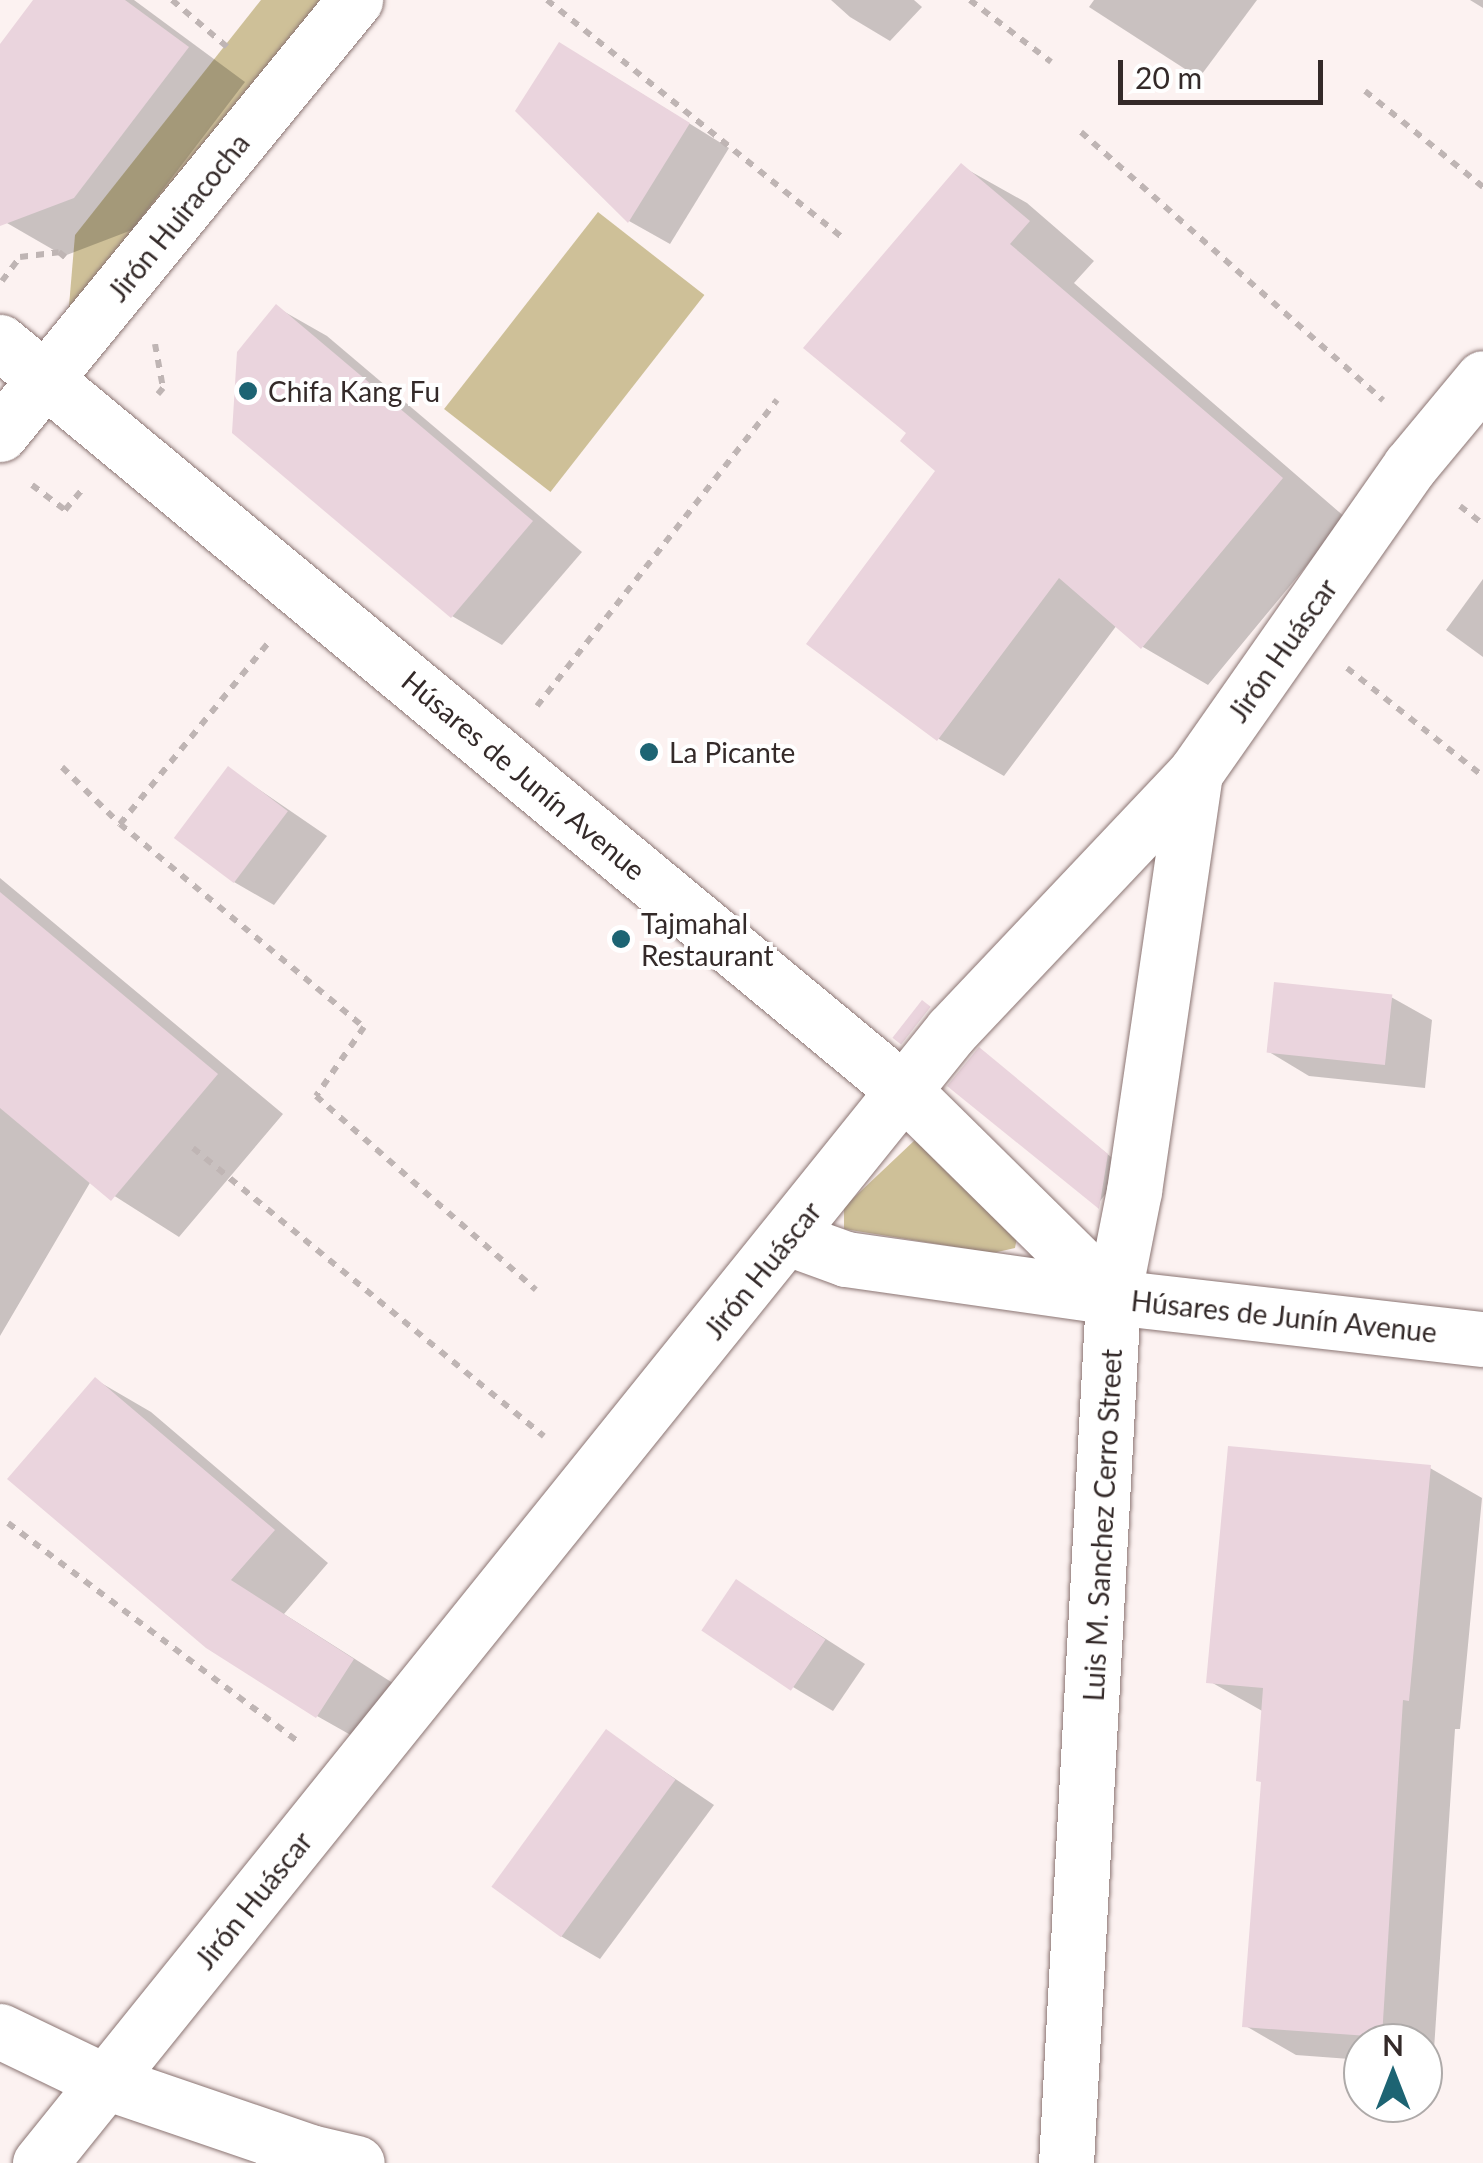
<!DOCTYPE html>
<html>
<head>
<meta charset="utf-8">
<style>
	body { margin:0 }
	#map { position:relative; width:1483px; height:2163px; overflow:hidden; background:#fcf2f1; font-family:Lato,sans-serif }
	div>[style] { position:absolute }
	.green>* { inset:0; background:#cec098; transform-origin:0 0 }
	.shadow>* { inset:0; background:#0003; transform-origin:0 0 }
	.building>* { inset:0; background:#ead4dd; transform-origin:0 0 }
	.path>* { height:6px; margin-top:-3px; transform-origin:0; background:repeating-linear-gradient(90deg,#bfb5b4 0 8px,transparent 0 16px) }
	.roads { filter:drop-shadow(0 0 2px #8b7573) drop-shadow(0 0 2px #8b7573) }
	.street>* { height:55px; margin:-27.5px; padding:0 27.5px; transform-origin:27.5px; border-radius:27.5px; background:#fff }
	.secondary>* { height:55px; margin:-27.5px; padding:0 27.5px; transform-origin:27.5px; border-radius:27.5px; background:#fff }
	.dots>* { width:28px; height:28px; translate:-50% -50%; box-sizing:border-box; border:5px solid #fff; border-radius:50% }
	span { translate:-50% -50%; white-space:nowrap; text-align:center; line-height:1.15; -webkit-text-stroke:8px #fff; paint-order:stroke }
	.street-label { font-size:28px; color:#342a29 }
	.poi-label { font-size:28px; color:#342a29 }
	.left { translate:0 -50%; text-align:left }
	.north { position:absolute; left:1343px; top:2023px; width:100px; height:100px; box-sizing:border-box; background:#fff; border:2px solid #aeaaa9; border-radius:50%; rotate:0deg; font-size:28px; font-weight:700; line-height:40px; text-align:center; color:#342a29 }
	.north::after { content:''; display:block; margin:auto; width:35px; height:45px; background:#1d6473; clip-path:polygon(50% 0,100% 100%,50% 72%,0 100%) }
	.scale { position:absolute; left:1118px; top:60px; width:205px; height:45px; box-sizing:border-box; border:5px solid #342a29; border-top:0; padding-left:12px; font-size:30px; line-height:35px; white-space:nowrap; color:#342a29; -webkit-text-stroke:8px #fff; paint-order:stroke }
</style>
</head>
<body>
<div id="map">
	<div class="green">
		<div style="clip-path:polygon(261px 0,321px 0,68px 318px,75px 235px)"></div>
		<div style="left:598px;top:212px;width:135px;height:250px;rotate:38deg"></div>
		<div style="clip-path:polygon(916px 1139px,1020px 1221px,1015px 1248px,993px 1253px,844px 1229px,844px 1207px)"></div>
	</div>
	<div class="shadow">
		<div style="clip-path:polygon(37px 0,134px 0,245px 82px,132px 230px,64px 256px,0 219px,0 48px)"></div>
		<div style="clip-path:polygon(831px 0,914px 0,922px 7px,890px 41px,850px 17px)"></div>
		<div style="clip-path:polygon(1094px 0,1257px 0,1199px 78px,1089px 7px)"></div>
		<div style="clip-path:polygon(1470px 0,1483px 0,1483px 8px)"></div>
		<div style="clip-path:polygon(600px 68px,729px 148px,670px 244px,629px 221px)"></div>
		<div style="clip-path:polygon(961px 166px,1027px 203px,1094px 261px,1074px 283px,1346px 518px,1208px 685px,1143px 647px,1117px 625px,1004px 776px,939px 739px,810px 643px,938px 471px,909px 433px)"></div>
		<div style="clip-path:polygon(276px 307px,327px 336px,582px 552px,502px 645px,452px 616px)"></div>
		<div style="clip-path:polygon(1483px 579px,1483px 657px,1446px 630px)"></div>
		<div style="clip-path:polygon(229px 769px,327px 836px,274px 905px,234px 882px)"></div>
		<div style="clip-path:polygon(0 878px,283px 1114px,179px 1237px,91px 1181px,0 1336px)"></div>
		<div style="clip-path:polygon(1391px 997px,1432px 1020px,1425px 1088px,1309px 1076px,1269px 1052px)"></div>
		<div style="left:979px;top:1050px;width:189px;height:45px;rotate:39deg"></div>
		<div style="clip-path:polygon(96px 1380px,151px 1412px,328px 1563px,284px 1614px,407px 1692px,372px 1747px,317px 1716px)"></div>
		<div style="clip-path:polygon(1430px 1468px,1482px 1498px,1460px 1729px,1455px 1729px,1433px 2065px,1423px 2065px,1423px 2043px,1363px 2043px,1363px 2060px,1296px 2055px,1244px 2025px,1264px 1783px,1264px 1712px,1209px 1681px)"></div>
		<div style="clip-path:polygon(737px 1582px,865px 1664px,833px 1711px,793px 1687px)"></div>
		<div style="clip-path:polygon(606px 1732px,714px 1805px,600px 1959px,559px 1935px)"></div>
	</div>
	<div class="building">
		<div style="clip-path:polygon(33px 0,125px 0,189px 47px,74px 198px,0 226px,0 44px)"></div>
		<div style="clip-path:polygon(559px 42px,690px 123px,628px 223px,515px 111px)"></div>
		<div style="clip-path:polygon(961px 163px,1030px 221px,1010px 244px,1283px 478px,1141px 649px,1059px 578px,937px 741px,806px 644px,935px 471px,900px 441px,906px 433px,803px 348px)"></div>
		<div style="clip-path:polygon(276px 304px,533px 521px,451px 618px,232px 433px,237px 352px)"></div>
		<div style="left:228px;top:766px;width:75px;height:90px;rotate:37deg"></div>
		<div style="clip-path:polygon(0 892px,218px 1074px,111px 1201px,0 1108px)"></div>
		<div style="left:1274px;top:982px;width:119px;height:71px;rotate:6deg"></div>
		<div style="left:922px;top:1000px;width:11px;height:48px;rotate:38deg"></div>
		<div style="clip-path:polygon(979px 1047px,1108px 1154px,1099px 1209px,947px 1086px)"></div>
		<div style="clip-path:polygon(95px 1377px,275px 1530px,231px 1580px,354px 1659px,316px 1718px,206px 1648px,7px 1479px)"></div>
		<div style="clip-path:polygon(1228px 1446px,1431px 1465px,1409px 1701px,1403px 1700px,1382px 2037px,1242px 2027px,1261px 1782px,1256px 1781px,1263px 1688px,1206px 1683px)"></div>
		<div style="left:736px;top:1579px;width:108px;height:62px;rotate:34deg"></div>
		<div style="left:606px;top:1729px;width:86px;height:195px;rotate:36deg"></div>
	</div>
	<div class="path">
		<div style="left:172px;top:0;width:79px;rotate:40.4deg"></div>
		<div style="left:547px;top:0;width:378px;rotate:38.8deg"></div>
		<div style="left:970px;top:0;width:102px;rotate:37.4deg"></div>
		<div style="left:1365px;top:91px;width:152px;rotate:39.1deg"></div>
		<div style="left:1081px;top:132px;width:404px;rotate:41.6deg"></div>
		<div style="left:2px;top:281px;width:30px;rotate:-53deg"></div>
		<div style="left:20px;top:257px;width:39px;rotate:-7deg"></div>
		<div style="left:59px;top:252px;width:8px;rotate:40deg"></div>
		<div style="left:155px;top:344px;width:45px;rotate:79.7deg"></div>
		<div style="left:163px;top:388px;width:8px;rotate:130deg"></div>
		<div style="left:32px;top:485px;width:41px;rotate:37.1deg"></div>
		<div style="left:65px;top:510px;width:26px;rotate:-50deg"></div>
		<div style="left:1460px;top:506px;width:29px;rotate:38deg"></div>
		<div style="left:1347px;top:668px;width:174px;rotate:38.5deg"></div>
		<div style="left:537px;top:706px;width:389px;rotate:-51.9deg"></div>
		<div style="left:62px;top:767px;width:81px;rotate:44.5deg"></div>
		<div style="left:120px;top:824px;width:317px;rotate:39.8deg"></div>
		<div style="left:364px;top:1027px;width:84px;rotate:124.8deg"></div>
		<div style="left:316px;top:1096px;width:293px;rotate:41.4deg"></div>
		<div style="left:120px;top:824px;width:234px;rotate:-50.7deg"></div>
		<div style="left:193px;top:1148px;width:454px;rotate:39.4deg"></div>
		<div style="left:8px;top:1523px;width:364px;rotate:37deg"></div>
	</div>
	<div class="roads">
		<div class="street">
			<div style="left:0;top:434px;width:561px;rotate:-50.72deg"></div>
			<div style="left:788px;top:1238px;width:62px;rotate:19.9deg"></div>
			<div style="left:846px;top:1259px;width:270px;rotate:8.1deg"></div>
			<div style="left:0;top:2031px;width:118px;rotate:25.7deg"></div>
			<div style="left:106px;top:2082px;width:216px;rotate:18.9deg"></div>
			<div style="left:310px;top:2152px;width:48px;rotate:13.2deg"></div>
			<div style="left:40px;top:2163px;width:1454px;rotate:-51.17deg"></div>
			<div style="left:952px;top:1030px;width:354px;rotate:-46.6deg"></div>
			<div style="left:1195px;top:773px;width:375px;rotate:-55deg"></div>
			<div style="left:1410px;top:466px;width:114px;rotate:-50.3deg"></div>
			<div style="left:1066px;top:2163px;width:867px;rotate:-86.89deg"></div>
			<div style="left:1113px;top:1297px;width:108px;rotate:-78.8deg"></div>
			<div style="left:1134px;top:1191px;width:422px;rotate:-81.7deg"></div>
		</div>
		<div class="secondary">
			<div style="left:0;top:342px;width:1174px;rotate:39.64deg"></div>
			<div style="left:904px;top:1091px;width:293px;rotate:44.6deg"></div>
			<div style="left:1113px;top:1297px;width:372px;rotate:6.5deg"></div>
		</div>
	</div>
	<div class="dots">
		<div style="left:248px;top:391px;background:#1d6473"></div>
		<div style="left:649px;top:752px;background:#1d6473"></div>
		<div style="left:621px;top:939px;background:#1d6473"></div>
	</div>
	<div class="street-label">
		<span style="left:178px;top:217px;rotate:-51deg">Jirón Huiracocha</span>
		<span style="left:1282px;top:650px;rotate:-55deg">Jirón Huáscar</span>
		<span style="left:524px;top:775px;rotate:40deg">Húsares de Junín Avenue</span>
		<span style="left:762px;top:1270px;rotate:-51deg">Jirón Huáscar</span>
		<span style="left:1284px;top:1316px;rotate:6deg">Húsares de Junín Avenue</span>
		<span style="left:1102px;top:1525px;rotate:-87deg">Luis M. Sanchez Cerro Street</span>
		<span style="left:253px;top:1900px;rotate:-51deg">Jirón Huáscar</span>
	</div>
	<div class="poi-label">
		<span class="left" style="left:268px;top:391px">Chifa Kang Fu</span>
		<span class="left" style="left:669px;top:752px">La Picante</span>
		<span class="left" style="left:641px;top:939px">Tajmahal<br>Restaurant</span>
	</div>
	<div class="north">N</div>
	<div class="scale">20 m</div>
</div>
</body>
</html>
